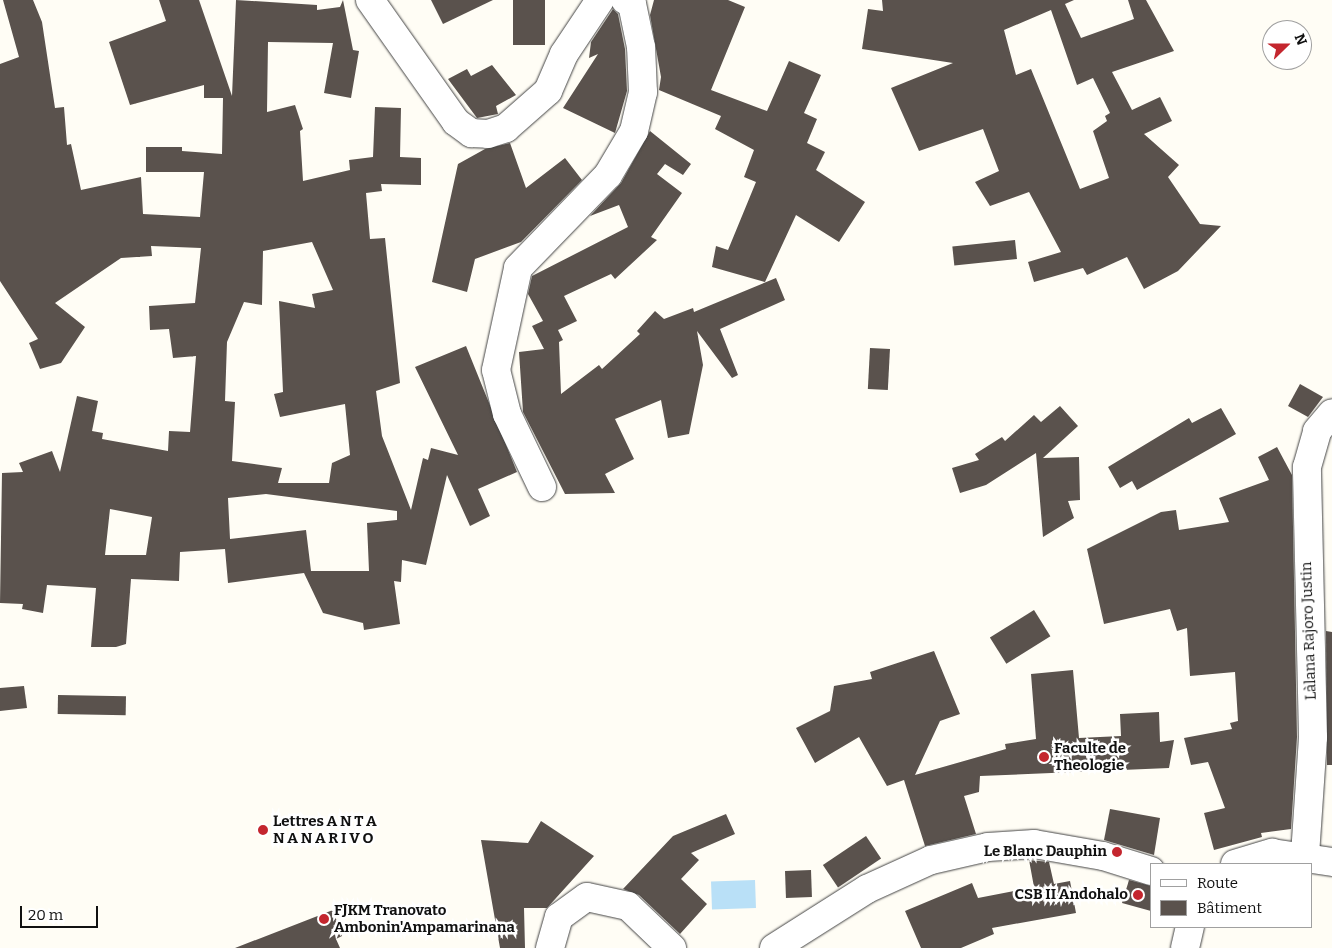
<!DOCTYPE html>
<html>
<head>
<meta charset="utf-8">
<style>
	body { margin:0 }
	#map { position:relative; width:1332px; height:948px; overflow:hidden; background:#fffdf5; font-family:Bitter,serif }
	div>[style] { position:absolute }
	.water>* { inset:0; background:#b9e0f7; transform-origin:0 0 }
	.building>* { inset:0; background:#5a524d; transform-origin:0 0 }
	.roads { filter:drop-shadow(0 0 1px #444) drop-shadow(0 0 1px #444) }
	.street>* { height:28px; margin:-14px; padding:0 14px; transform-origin:14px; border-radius:14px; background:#fff }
	.dots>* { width:14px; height:14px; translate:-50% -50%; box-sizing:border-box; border:2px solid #fff; border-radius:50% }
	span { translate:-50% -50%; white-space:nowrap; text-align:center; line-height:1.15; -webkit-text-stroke:5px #fff; paint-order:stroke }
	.street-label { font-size:15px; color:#111 }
	.poi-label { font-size:15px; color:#111; font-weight:700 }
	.left { translate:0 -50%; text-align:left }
	.right { translate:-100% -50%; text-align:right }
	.legend { position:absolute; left:1150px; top:863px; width:162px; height:65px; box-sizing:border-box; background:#fff; border:1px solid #a0a0a0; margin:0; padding:6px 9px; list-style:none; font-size:15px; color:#111 }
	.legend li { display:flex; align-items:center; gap:10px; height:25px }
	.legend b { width:25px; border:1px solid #a0a0a0 }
	.north { position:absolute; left:1262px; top:20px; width:50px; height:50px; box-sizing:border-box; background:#fff; border:1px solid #a0a0a0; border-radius:50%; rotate:68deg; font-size:14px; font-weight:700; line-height:20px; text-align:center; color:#111 }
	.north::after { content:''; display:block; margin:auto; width:18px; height:22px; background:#c4262e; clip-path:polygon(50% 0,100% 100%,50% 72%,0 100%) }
	.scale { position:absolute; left:20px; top:906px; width:78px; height:22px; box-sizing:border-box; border:2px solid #111; border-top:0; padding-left:6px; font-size:15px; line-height:18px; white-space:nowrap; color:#111; -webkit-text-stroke:4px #fff; paint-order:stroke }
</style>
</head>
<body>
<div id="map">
	<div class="water">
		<div style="left:755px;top:880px;width:28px;height:44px;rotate:88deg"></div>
	</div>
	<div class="building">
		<div style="clip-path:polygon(evenodd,3px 0,33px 0,42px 22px,55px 108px,64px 107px,67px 145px,71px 144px,81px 190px,141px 177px,143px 214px,200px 217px,204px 172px,146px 172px,146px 147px,182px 147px,182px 151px,222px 154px,223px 98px,204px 98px,204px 85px,130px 105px,109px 42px,166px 21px,159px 0,199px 0,232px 96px,236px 0,317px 5px,317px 10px,340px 7px,343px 0,353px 50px,359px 51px,351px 98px,324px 93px,333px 43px,268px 42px,267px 112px,295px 105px,303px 129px,300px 131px,303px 181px,350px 170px,349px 160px,373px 157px,375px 107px,401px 108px,400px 157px,421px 158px,421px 185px,381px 184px,382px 191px,366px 193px,370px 239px,385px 238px,400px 383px,376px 391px,382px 436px,411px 510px,423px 458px,428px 460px,431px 448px,458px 455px,415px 367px,466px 346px,517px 472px,478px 489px,490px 516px,470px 526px,447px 475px,426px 565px,402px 560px,401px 582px,394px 581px,400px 624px,364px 630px,363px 623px,323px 613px,304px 573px,228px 583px,225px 549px,180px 552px,179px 581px,131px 579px,126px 644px,116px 647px,91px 647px,96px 588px,47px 585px,43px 613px,22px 609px,23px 604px,0 603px,2px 473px,23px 472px,19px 463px,52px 451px,60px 472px,77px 396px,98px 401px,92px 431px,103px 433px,102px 439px,168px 451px,169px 431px,190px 432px,196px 356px,173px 358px,169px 329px,150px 330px,149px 306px,195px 303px,201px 248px,151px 246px,152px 256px,121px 258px,55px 303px,85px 327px,61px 363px,40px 369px,29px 343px,38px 339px,0 281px,0 64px,19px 57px,3px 0,312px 242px,333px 290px,312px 294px,315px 308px,279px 301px,283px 392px,274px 394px,280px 417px,345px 404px,350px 455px,332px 463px,329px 483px,278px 483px,282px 468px,232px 461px,235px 402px,225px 401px,227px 342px,244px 302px,262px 305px,263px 251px,312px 242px,3px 0,266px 494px,397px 511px,397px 520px,367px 523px,369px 571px,311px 571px,306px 530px,230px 539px,228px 498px,266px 494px,3px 0,110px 509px,152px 517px,146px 555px,105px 555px,110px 509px)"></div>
		<div style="clip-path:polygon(431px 0,493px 0,443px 24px)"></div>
		<div style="left:513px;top:0;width:32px;height:45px"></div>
		<div style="clip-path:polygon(654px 0,728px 0,745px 7px,711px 90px,767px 111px,789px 61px,821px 75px,804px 113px,817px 119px,807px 143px,825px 152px,816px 170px,865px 202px,839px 242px,796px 215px,765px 282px,712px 267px,716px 246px,728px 250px,756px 182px,744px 177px,754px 150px,715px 129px,721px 116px,659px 90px,661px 77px,650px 15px)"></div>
		<div style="clip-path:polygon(evenodd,882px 0,1074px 0,1065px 4px,1081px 38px,1134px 19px,1128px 0,1146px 0,1174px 51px,1112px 72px,1132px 110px,1160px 97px,1172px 121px,1144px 134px,1179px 165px,1168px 177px,1200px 224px,1221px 226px,1178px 271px,1144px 289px,1127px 257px,1087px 275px,1083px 268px,1034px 282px,1028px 262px,1061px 252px,1029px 192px,990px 206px,975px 182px,999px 171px,983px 129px,919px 151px,891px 88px,953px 63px,862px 49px,868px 9px,883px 11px,882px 0,1051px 10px,1077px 85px,1093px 78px,1110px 113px,1105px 116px,1107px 121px,1093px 131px,1109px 178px,1080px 189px,1031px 69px,1016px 75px,1004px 30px,1051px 10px)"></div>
		<div style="clip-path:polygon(613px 9px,618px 14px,625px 49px,627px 91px,615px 133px,563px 108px,598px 54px,589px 58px,591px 42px)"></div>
		<div style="clip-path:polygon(492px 65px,516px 95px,496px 106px,498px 114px,477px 118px,448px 79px,467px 69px,471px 76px)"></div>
		<div style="clip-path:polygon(650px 131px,691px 164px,683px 175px,665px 164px,657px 174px,682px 193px,651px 237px,657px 240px,615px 279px,611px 274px,564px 296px,577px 321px,558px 330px,563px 340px,559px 342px,561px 394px,599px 365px,602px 369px,640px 334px,637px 331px,655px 311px,664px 319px,693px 308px,694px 312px,776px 278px,785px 300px,720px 329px,738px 375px,732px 378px,697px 331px,703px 365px,689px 434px,668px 438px,661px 400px,615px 419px,634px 459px,605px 474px,615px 493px,565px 494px,523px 412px,519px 352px,544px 349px,532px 326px,543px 321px,528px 294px,532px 276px,628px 227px,619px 205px,590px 216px,621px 183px)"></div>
		<div style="clip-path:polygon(510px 143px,526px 188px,565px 158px,582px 180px,521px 242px,475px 259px,467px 292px,432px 282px,458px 164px,485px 149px)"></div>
		<div style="left:1015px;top:240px;width:19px;height:63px;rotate:84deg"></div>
		<div style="left:870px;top:348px;width:20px;height:41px;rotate:3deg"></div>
		<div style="clip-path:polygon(1300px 384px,1323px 397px,1308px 417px,1288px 406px)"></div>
		<div style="clip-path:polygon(1060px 406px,1078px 426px,1043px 458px,1079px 457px,1080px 500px,1068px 501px,1074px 518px,1043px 537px,1036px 453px,986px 485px,960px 493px,952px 468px,979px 460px,975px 454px,1002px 437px,1005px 441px,1034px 415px,1041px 422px)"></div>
		<div style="clip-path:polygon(1221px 408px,1236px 434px,1137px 490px,1132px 481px,1120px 488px,1108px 467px,1189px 418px,1192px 423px)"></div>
		<div style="clip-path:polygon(1277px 447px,1292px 475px,1297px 737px,1291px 829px,1261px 833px,1262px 837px,1214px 850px,1204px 813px,1225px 808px,1208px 762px,1191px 765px,1184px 738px,1232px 729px,1230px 723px,1238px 721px,1235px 672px,1190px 676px,1187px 628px,1177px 631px,1170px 609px,1104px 624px,1087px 549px,1161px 512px,1176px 510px,1179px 530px,1229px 522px,1219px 498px,1269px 480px,1258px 457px)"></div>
		<div style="left:1034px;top:610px;width:31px;height:52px;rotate:58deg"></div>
		<div style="clip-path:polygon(1326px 631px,1332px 632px,1332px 765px,1327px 765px)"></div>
		<div style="clip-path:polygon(934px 651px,960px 714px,940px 721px,915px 775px,1006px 749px,1005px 744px,1036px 739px,1031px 674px,1073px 670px,1079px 738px,1121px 736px,1120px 714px,1159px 712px,1160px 742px,1174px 740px,1169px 768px,980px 776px,979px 792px,964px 796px,976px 834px,925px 846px,904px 780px,887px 786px,859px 737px,815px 763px,796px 728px,830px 711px,834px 686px,872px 679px,870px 672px)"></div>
		<div style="clip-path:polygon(24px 686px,27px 708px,0 711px,0 688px)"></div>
		<div style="left:58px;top:695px;width:68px;height:19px;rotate:1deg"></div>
		<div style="clip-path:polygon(1110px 809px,1160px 818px,1154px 855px,1104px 840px)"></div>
		<div style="clip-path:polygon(726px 814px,735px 834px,691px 853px,699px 860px,681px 879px,707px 904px,680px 934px,639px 895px,623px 889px,673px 836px)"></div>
		<div style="clip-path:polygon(541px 821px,594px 856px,547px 908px,524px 908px,525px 948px,500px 948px,481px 840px,528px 843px)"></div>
		<div style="left:866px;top:836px;width:27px;height:52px;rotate:56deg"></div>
		<div style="clip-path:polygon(1029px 860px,1049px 862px,1054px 884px,1070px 881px,1076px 913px,992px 928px,994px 934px,961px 948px,921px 948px,905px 911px,972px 883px,978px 898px,1034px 887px)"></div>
		<div style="left:811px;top:870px;width:27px;height:26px;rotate:88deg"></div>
		<div style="clip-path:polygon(1129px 880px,1151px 886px,1151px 911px,1122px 903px)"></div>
		<div style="clip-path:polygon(333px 910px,342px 936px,336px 939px,340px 948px,235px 948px)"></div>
	</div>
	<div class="roads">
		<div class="street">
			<div style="left:370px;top:0;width:149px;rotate:54.8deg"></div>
			<div style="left:456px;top:122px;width:19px;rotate:36deg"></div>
			<div style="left:471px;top:133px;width:17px;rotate:3deg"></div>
			<div style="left:488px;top:134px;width:19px;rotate:-18deg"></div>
			<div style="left:506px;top:128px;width:56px;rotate:-41.4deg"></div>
			<div style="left:548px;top:91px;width:40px;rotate:-66.6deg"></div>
			<div style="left:564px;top:54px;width:65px;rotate:-56.3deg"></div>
			<div style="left:542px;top:487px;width:81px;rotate:-115.6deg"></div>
			<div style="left:507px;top:414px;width:45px;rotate:-104deg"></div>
			<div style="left:496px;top:370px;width:104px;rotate:-77.8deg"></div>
			<div style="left:518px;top:268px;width:129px;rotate:-45.9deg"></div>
			<div style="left:608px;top:175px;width:51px;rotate:-59.4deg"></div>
			<div style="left:634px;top:131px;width:40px;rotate:-77deg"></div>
			<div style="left:643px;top:92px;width:45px;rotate:-92.5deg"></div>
			<div style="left:641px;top:47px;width:44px;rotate:-101.8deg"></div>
			<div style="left:632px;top:4px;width:8px;rotate:-150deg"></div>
			<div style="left:1305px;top:855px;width:118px;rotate:-86.1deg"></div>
			<div style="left:1313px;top:737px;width:270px;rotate:-91.3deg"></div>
			<div style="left:1307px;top:467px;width:37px;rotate:-74deg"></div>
			<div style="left:1317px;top:431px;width:23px;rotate:-50deg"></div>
			<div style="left:1235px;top:864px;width:39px;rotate:-17deg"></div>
			<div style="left:1272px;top:853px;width:61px;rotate:8.5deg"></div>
			<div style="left:550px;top:948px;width:32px;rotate:-74deg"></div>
			<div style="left:559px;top:917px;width:34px;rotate:-36deg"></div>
			<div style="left:587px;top:897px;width:42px;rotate:12.4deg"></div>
			<div style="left:628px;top:906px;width:61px;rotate:43.7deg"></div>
			<div style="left:774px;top:948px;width:110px;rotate:-32.4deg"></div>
			<div style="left:867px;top:889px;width:70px;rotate:-24.4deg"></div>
			<div style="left:931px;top:860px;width:58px;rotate:-12.8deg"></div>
			<div style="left:988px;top:847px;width:46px;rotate:-3.7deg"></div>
			<div style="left:1034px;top:844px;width:70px;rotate:9.9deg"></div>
			<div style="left:1103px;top:856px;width:50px;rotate:17.4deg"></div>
			<div style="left:1185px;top:948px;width:22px;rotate:-77deg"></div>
		</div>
	</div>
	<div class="dots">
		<div style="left:1044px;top:757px;background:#c4262e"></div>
		<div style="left:263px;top:830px;background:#c4262e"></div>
		<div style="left:1117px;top:852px;background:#c4262e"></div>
		<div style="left:1138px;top:895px;background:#c4262e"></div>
		<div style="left:324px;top:919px;background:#c4262e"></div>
	</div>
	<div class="street-label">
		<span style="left:1309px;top:631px;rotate:-92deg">Làlana Rajoro Justin</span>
	</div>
	<div class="poi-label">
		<span class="left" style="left:1054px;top:757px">Faculte de<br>Theologie</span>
		<span class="left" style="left:273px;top:830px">Lettres A N T A<br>N A N A R I V O</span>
		<span class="right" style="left:1107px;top:852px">Le Blanc Dauphin</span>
		<span class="right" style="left:1128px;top:895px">CSB II Andohalo</span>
		<span class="left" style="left:334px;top:919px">FJKM Tranovato<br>Ambonin'Ampamarinana</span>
	</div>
	<ul class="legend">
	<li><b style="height:6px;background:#fff"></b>Route</li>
	<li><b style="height:14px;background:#5a524d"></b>Bâtiment</li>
	</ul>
	<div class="north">N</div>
	<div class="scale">20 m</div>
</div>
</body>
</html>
